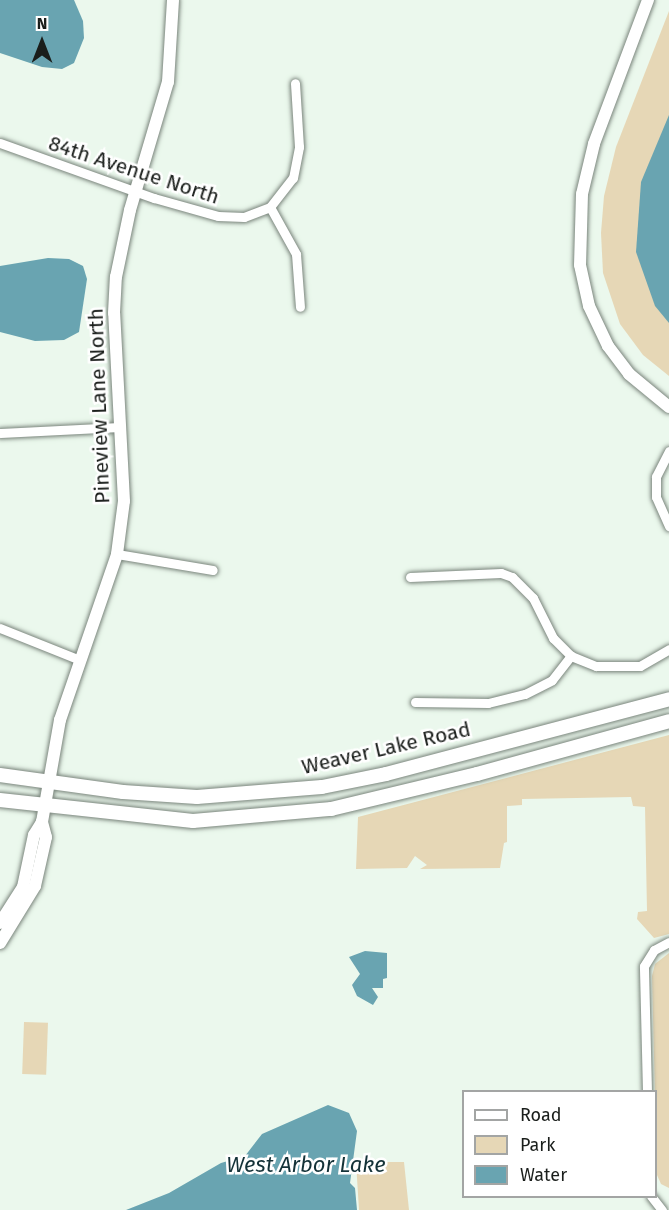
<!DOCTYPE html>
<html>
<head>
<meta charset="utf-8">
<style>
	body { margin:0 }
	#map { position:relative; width:669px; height:1210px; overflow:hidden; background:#ebf8ed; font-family:"Fira Sans",sans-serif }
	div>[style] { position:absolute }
	.green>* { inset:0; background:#e6d7b6; transform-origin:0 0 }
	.water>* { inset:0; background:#69a4b1 }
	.roads { filter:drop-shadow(0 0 2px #7a857c) drop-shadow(0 0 2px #7a857c) }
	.minor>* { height:9px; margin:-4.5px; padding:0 4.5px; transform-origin:4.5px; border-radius:4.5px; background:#fff }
	.tertiary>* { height:12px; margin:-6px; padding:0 6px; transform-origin:6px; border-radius:6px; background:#fff }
	.secondary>* { height:14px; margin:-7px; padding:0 7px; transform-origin:7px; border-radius:7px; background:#fff }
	span { translate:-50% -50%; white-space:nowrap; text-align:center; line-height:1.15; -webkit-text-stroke:5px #fff; paint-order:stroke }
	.street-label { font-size:21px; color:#1a1e1b }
	.water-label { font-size:22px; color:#143238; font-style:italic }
	.legend { position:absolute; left:462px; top:1090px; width:195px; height:108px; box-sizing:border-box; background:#fff; border:2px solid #a3a5a4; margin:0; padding:8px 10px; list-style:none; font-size:18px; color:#1a1e1b }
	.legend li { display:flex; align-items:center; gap:12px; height:30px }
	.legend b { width:30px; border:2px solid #a3a5a4 }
	.north { position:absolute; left:12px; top:12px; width:60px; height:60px; -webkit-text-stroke:4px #fff; paint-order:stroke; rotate:0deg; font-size:16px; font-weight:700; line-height:24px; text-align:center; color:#1a1e1b }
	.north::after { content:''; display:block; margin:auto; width:21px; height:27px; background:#1a1e1b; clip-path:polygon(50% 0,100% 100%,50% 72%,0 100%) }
</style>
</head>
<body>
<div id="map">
	<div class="green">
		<div style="clip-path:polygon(669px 11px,669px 376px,643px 355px,620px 324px,603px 273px,601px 233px,604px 196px,616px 147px)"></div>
		<div style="clip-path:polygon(669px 735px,669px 934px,654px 938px,637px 919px,638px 912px,647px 911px,645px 807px,633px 806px,631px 797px,522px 799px,522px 805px,507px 806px,507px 842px,504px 843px,500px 868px,420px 869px,427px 865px,415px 856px,407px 868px,356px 869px,358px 817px)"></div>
		<div style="clip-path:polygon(669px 953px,669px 1188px,661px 1184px,657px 1175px,652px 976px,655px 964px)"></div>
		<div style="left:24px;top:1022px;width:24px;height:52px;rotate:2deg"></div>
		<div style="clip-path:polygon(356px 1162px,404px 1162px,409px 1210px,359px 1210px)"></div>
	</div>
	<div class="water">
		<div style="clip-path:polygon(0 0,74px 0,83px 21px,84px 38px,74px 63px,62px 69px,42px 67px,0 53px)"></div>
		<div style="clip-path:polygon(669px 115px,669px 323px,655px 306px,636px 252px,641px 182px)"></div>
		<div style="clip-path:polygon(48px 258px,69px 259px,83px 266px,87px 279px,79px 332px,64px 340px,35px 341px,0 332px,0 266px)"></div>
		<div style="clip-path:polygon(365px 951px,387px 953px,387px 978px,383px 979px,383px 988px,372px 988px,378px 997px,373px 1005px,357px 996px,352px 985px,360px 974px,349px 957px)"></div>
		<div style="clip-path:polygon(328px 1105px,349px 1113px,357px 1131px,350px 1183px,355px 1188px,357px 1210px,126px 1210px,169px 1193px,221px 1163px,245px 1156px,262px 1134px)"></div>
	</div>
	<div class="roads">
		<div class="minor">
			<div style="left:0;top:143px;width:164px;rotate:19.7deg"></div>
			<div style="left:154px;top:198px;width:66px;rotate:15.7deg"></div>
			<div style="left:218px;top:216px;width:26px;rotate:2deg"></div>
			<div style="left:244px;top:217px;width:28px;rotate:-21deg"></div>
			<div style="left:270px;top:207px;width:37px;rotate:-52deg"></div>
			<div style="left:293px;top:178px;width:32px;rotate:-79deg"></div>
			<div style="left:299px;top:147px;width:64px;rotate:-93.6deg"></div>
			<div style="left:270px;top:207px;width:54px;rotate:61deg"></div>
			<div style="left:296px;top:254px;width:53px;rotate:85.7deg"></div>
			<div style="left:0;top:433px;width:120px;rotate:-2.9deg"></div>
			<div style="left:669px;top:451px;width:29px;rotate:117deg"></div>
			<div style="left:656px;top:477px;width:20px;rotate:90deg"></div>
			<div style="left:656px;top:497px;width:32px;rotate:66deg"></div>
			<div style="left:117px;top:554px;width:97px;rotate:9.5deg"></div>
			<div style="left:410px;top:577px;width:91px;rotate:-2.5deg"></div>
			<div style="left:501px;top:573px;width:12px;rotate:20deg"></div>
			<div style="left:512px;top:577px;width:30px;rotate:45deg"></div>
			<div style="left:533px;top:598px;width:45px;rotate:63.4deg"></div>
			<div style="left:553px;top:638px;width:25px;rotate:45deg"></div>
			<div style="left:571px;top:656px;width:27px;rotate:22deg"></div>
			<div style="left:596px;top:666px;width:44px"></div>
			<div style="left:640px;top:666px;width:34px;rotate:-30deg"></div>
			<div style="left:0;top:628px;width:86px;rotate:21.8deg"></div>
			<div style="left:415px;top:702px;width:73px;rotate:0.8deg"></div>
			<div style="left:488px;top:703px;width:38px;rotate:-14deg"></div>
			<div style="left:525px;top:694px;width:30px;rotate:-27deg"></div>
			<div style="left:552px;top:680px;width:31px;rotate:-52deg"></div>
			<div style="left:647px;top:1092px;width:126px;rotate:-91.4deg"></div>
			<div style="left:644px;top:966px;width:19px;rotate:-58deg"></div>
			<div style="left:654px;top:950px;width:17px;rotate:-28deg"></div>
			<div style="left:651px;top:1196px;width:18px;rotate:52deg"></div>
		</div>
		<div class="tertiary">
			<div style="left:648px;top:0;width:154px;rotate:110.6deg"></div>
			<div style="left:594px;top:144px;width:51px;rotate:103.5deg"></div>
			<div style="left:582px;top:194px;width:71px;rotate:91.6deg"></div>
			<div style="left:580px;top:265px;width:42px;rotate:77.6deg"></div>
			<div style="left:589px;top:306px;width:44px;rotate:64.6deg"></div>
			<div style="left:608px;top:346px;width:35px;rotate:53deg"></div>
			<div style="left:629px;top:374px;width:52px;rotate:39.5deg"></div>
			<div style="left:0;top:923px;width:43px;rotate:-57.4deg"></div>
			<div style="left:23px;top:887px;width:53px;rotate:-78.1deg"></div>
			<div style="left:34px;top:835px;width:15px;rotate:-58deg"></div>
			<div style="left:42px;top:822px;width:104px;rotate:-80deg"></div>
			<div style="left:60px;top:720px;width:176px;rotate:-71deg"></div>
			<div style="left:117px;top:554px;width:53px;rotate:-82.5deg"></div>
			<div style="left:124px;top:501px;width:188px;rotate:-93deg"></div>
			<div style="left:114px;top:313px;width:36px;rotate:-87deg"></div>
			<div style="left:116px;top:277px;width:68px;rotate:-78.2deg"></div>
			<div style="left:130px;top:210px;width:134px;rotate:-73.5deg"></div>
			<div style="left:168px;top:82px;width:82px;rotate:-86.5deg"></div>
			<div style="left:0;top:943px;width:67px;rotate:-58.4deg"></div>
			<div style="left:35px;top:886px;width:50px;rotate:-77.3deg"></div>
			<div style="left:46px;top:837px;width:16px;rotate:-105deg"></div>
		</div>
		<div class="secondary">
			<div style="left:0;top:775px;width:124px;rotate:7.9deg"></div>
			<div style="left:123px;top:792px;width:74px;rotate:3.9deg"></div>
			<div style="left:197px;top:797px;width:125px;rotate:-4.6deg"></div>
			<div style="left:322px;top:787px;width:65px;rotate:-11.5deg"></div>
			<div style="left:386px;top:774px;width:293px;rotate:-14.8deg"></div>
			<div style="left:0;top:800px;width:194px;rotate:6.2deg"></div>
			<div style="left:193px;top:821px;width:139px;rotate:-5deg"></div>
			<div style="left:331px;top:809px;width:150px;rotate:-13.5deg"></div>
			<div style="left:477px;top:774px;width:199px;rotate:-15.4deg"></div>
		</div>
	</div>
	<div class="street-label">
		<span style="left:134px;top:170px;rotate:18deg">84th Avenue North</span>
		<span style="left:99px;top:406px;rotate:-92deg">Pineview Lane North</span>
		<span style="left:386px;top:748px;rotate:-13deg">Weaver Lake Road</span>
	</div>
	<div class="water-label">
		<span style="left:306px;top:1165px">West Arbor Lake</span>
	</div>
	<ul class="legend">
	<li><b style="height:8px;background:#fff"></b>Road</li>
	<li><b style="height:16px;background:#e6d7b6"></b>Park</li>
	<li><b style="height:16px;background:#69a4b1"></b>Water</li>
	</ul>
	<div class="north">N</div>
</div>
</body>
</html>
